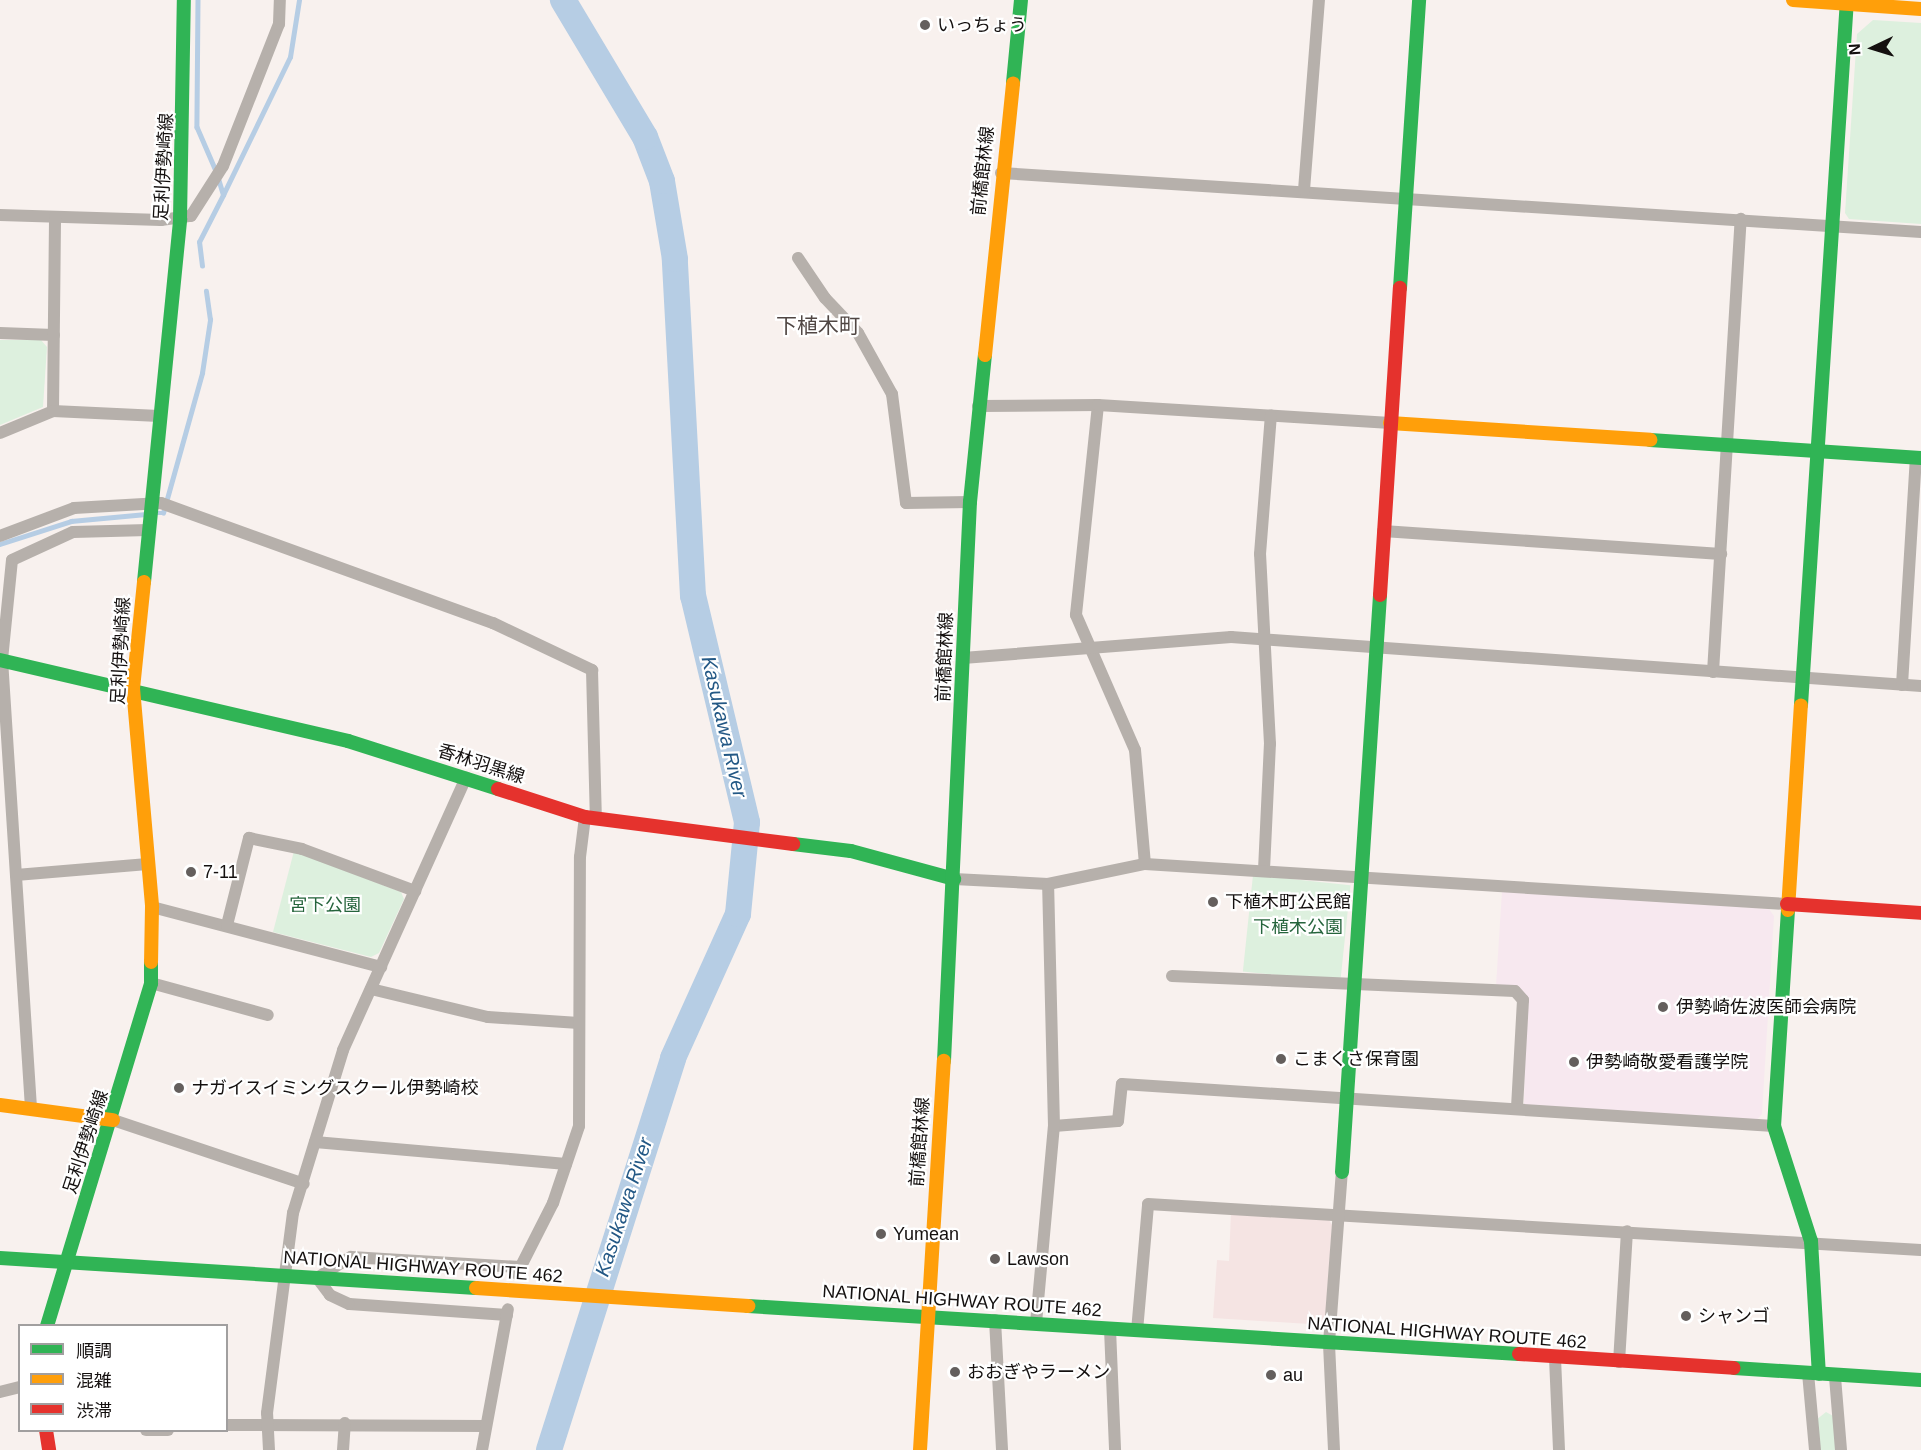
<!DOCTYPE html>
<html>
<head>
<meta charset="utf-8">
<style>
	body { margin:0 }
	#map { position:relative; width:1921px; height:1450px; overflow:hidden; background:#f8f1ee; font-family:Arial,"Noto Sans JP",sans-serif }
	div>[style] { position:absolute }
	.commercial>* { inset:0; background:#f5e4e3 }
	.medical>* { inset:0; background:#f7e8ef }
	.green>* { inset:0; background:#ddf0de; transform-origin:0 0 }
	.stream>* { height:4.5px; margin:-2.25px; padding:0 2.25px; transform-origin:2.25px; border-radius:2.25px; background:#b6cde4 }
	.river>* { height:26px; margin:-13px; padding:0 13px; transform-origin:13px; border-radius:13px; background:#b6cde4 }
	.street>* { height:12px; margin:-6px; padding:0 6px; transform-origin:6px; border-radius:6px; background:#b6b0ab }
	.fast>* { height:14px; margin:-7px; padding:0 7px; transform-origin:7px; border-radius:7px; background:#30b455 }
	.slow>* { height:14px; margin:-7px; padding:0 7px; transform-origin:7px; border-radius:7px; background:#ff9f0a }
	.jam>* { height:14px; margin:-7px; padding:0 7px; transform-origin:7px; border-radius:7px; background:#e5322d }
	.dots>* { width:16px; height:16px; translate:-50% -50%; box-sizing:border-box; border:3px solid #fff; border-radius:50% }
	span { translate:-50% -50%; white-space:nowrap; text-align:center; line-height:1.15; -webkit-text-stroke:4.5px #fff; paint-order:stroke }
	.poi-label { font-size:18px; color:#14100f }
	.left { translate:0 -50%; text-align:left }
	.street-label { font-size:18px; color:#14100f }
	.park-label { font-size:18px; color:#25643c }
	.water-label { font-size:20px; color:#235885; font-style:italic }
	.quarter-label { font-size:21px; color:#504643 }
	.legend { position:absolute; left:18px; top:1324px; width:210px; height:108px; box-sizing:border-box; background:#fff; border:2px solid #a19f9f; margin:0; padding:8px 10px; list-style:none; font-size:18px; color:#14100f }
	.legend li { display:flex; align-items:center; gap:12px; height:30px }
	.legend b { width:30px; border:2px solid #a19f9f }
	.north { position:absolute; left:1843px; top:18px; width:60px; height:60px; -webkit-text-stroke:4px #fff; paint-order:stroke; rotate:266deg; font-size:16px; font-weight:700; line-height:24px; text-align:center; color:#14100f }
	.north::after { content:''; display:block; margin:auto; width:21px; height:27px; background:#14100f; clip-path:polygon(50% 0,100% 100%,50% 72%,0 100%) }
</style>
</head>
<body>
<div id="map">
	<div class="commercial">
		<div style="clip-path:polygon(1231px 1212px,1327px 1217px,1332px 1225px,1325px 1325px,1213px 1318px,1217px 1260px,1229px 1261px)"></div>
	</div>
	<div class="medical">
		<div style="clip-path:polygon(1502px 891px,1769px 909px,1774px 916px,1762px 1114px,1756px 1121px,1524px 1105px,1526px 998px,1496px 986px)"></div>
	</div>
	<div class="green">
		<div style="clip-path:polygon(1873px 20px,1921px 23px,1921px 224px,1849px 219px,1845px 213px,1857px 34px)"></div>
		<div style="clip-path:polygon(0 340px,41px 340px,47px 347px,43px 407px,0 425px)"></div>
		<div style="clip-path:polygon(294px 851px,401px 892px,404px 899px,379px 953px,371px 957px,273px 932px)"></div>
		<div style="left:1253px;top:875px;width:98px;height:97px;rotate:6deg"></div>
		<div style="clip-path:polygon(1826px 1412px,1835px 1417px,1837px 1450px,1819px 1450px,1816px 1420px)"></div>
	</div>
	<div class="stream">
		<div style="left:198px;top:0;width:127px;rotate:90.5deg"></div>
		<div style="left:197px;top:127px;width:48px;rotate:66.6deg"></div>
		<div style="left:223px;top:195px;width:153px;rotate:-64.1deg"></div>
		<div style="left:290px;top:57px;width:58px;rotate:-81deg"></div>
		<div style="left:202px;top:266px;width:24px;rotate:-97deg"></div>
		<div style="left:199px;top:242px;width:53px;rotate:-62.9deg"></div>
		<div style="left:223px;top:195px;width:17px;rotate:-107deg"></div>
		<div style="left:155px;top:513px;width:8px"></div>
		<div style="left:163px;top:513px;width:145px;rotate:-74.4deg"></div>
		<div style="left:202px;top:373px;width:54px;rotate:-81.4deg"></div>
		<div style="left:210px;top:320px;width:29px;rotate:-98deg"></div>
		<div style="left:0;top:544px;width:75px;rotate:-17.9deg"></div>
		<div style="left:71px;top:521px;width:75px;rotate:-5.3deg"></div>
	</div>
	<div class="river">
		<div style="left:549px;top:1450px;width:411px;rotate:-72.4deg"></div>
		<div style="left:673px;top:1058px;width:158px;rotate:-65.7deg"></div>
		<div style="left:738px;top:914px;width:92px;rotate:-84.4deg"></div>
		<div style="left:747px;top:822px;width:232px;rotate:-103.4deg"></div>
		<div style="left:693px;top:596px;width:337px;rotate:-93.1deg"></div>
		<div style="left:675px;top:259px;width:79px;rotate:-99.5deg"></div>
		<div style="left:662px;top:181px;width:47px;rotate:-111.1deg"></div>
		<div style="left:645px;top:137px;width:160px;rotate:-120.9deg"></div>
	</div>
	<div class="street">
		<div style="left:1001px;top:173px;width:922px;rotate:3.67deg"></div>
		<div style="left:1304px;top:190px;width:191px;rotate:-85.5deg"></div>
		<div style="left:0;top:215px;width:161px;rotate:1.8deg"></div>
		<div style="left:161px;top:220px;width:30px;rotate:-8deg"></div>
		<div style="left:191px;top:216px;width:59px;rotate:-57.4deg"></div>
		<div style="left:223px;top:166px;width:153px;rotate:-68.5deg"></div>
		<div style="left:279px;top:24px;width:24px;rotate:-88deg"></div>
		<div style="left:798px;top:258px;width:48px;rotate:56deg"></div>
		<div style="left:825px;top:298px;width:48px;rotate:46.7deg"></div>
		<div style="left:858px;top:333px;width:70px;rotate:60.9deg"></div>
		<div style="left:892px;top:394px;width:110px;rotate:82.7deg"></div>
		<div style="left:906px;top:503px;width:64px;rotate:-0.9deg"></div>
		<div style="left:0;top:333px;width:54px;rotate:2.1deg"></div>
		<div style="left:1098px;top:405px;width:211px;rotate:96deg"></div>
		<div style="left:1076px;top:615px;width:147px;rotate:66.4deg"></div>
		<div style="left:1135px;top:750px;width:114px;rotate:85deg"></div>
		<div style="left:978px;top:406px;width:120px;rotate:-0.5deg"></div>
		<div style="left:1098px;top:405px;width:293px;rotate:3.5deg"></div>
		<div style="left:53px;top:411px;width:194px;rotate:-89.4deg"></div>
		<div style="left:0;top:433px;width:57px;rotate:-22.5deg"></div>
		<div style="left:53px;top:411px;width:106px;rotate:2.7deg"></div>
		<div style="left:1383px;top:531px;width:339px;rotate:3.9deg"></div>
		<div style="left:0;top:536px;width:79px;rotate:-20.7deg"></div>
		<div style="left:74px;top:508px;width:87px;rotate:-3.3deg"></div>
		<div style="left:161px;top:503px;width:353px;rotate:19.9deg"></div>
		<div style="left:493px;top:623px;width:110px;rotate:25.4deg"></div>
		<div style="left:592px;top:670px;width:149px;rotate:88.5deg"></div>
		<div style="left:963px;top:658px;width:269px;rotate:-4.5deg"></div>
		<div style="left:1231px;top:637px;width:692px;rotate:4.06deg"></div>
		<div style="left:1713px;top:672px;width:454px;rotate:-86.5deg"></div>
		<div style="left:1902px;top:685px;width:227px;rotate:-86.5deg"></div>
		<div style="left:1264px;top:870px;width:126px;rotate:-87.3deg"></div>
		<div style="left:1270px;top:744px;width:190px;rotate:-93deg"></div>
		<div style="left:1260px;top:554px;width:139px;rotate:-85.5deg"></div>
		<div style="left:16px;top:875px;width:132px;rotate:-4.8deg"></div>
		<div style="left:954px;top:879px;width:94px;rotate:3deg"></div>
		<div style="left:1048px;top:884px;width:99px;rotate:-11.7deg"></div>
		<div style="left:1145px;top:864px;width:643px;rotate:3.57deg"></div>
		<div style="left:152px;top:907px;width:237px;rotate:14.7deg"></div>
		<div style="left:227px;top:925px;width:90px;rotate:-75.8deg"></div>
		<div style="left:249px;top:838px;width:54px;rotate:11.7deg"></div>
		<div style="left:302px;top:849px;width:121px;rotate:20.4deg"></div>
		<div style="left:1172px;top:976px;width:343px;rotate:2.5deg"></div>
		<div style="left:1515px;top:991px;width:12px;rotate:48deg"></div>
		<div style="left:1523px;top:1000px;width:109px;rotate:93.2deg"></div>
		<div style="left:151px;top:983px;width:121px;rotate:15.3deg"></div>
		<div style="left:371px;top:989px;width:120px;rotate:13.5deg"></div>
		<div style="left:488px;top:1017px;width:91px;rotate:3.8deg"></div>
		<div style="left:31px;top:1108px;width:449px;rotate:-93.7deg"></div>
		<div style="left:2px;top:660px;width:100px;rotate:-84.3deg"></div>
		<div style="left:12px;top:560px;width:67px;rotate:-24.7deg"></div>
		<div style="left:73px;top:532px;width:75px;rotate:-1.5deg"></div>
		<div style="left:113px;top:1120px;width:201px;rotate:18.5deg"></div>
		<div style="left:1054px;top:1126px;width:64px;rotate:-4.5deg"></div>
		<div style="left:1118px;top:1121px;width:37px;rotate:-84deg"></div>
		<div style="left:1122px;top:1084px;width:653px;rotate:3.69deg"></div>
		<div style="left:315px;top:1142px;width:252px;rotate:5deg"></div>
		<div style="left:517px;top:1274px;width:80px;rotate:-63.1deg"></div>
		<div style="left:553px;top:1203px;width:81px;rotate:-71.3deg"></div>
		<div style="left:579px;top:1126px;width:269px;rotate:-89.8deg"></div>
		<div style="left:580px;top:857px;width:40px;rotate:-82.9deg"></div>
		<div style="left:507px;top:1315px;width:158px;rotate:-176deg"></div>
		<div style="left:349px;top:1304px;width:21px;rotate:-155deg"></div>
		<div style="left:330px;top:1295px;width:21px;rotate:-127deg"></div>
		<div style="left:317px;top:1278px;width:40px;rotate:-32deg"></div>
		<div style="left:351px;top:1257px;width:170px;rotate:3.4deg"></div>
		<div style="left:995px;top:1320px;width:130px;rotate:86.9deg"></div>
		<div style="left:1036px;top:1323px;width:198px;rotate:-84.8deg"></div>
		<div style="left:1054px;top:1126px;width:242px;rotate:-91.4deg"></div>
		<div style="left:1110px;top:1329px;width:121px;rotate:87.6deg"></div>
		<div style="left:1137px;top:1331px;width:127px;rotate:-85deg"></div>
		<div style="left:1148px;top:1204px;width:774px;rotate:3.41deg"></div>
		<div style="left:1555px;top:1358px;width:92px;rotate:87.5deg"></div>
		<div style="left:1619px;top:1362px;width:131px;rotate:-86.5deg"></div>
		<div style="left:1808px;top:1373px;width:77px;rotate:84.8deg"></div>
		<div style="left:1835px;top:1377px;width:73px;rotate:85.3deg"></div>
		<div style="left:0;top:1392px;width:21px;rotate:-14deg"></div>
		<div style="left:226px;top:1425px;width:260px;rotate:0.2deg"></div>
		<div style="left:146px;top:1430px;width:22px"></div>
		<div style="left:269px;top:1450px;width:37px;rotate:-93deg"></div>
		<div style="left:267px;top:1413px;width:202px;rotate:-82.6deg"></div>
		<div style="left:293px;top:1213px;width:170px;rotate:-72.9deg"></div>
		<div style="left:343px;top:1050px;width:299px;rotate:-65.7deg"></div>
		<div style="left:343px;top:1450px;width:27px;rotate:-86deg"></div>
		<div style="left:482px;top:1450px;width:143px;rotate:-79.6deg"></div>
		<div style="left:1334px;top:1450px;width:107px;rotate:-92.7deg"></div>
		<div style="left:1329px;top:1343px;width:171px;rotate:-85.7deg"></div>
	</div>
	<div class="fast">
		<div style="left:1013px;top:83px;width:83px;rotate:-84.5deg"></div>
		<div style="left:1400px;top:288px;width:289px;rotate:-86.2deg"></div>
		<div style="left:1650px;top:440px;width:272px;rotate:3.8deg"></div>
		<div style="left:144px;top:582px;width:365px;rotate:-84.3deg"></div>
		<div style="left:180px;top:219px;width:219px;rotate:-89deg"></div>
		<div style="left:0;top:660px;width:357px;rotate:13.1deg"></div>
		<div style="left:348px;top:741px;width:157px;rotate:17.7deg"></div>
		<div style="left:1801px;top:705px;width:706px;rotate:-86.27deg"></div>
		<div style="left:793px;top:844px;width:58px;rotate:6.9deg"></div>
		<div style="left:851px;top:851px;width:107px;rotate:15.2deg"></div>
		<div style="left:1788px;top:910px;width:216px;rotate:93.7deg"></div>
		<div style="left:1774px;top:1126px;width:121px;rotate:72.2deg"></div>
		<div style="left:1811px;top:1241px;width:133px;rotate:86.6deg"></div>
		<div style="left:944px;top:1061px;width:560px;rotate:-87.34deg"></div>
		<div style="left:970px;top:502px;width:148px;rotate:-84.2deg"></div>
		<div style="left:1342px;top:1172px;width:578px;rotate:-86.23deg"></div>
		<div style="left:0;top:1258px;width:477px;rotate:3.6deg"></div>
		<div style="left:748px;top:1306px;width:772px;rotate:3.56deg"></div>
		<div style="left:47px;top:1326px;width:358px;rotate:-73.1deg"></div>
		<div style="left:151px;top:983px;width:21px;rotate:-90deg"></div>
		<div style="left:1734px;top:1368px;width:187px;rotate:3.7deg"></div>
	</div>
	<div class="slow">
		<div style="left:1793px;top:0;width:128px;rotate:4deg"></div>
		<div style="left:985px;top:355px;width:273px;rotate:-84.1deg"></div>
		<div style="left:1390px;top:423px;width:261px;rotate:3.7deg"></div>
		<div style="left:144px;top:582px;width:107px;rotate:95.9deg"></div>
		<div style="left:133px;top:688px;width:220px;rotate:85deg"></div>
		<div style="left:152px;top:907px;width:55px;rotate:91deg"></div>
		<div style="left:1788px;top:910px;width:205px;rotate:-86.4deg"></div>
		<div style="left:0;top:1105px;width:114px;rotate:7.6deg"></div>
		<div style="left:476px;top:1288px;width:273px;rotate:3.8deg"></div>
		<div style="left:920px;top:1450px;width:390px;rotate:-86.5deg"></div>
	</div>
	<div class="jam">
		<div style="left:1380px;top:595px;width:308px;rotate:-86.3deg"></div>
		<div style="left:498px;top:789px;width:91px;rotate:17.8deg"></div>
		<div style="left:585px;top:817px;width:210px;rotate:7.4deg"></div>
		<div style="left:1787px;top:904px;width:134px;rotate:3.8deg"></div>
		<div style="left:1519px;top:1354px;width:215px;rotate:3.7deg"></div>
		<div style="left:46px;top:1430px;width:20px;rotate:81deg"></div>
	</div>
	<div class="dots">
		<div style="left:925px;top:25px;background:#645f5d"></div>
		<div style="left:191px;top:872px;background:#645f5d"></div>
		<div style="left:1213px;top:902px;background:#645f5d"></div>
		<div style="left:1663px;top:1007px;background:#645f5d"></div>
		<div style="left:1281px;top:1059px;background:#645f5d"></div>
		<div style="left:1574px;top:1062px;background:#645f5d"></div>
		<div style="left:179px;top:1088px;background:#645f5d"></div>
		<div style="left:881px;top:1234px;background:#645f5d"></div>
		<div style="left:995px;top:1259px;background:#645f5d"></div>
		<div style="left:1686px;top:1316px;background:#645f5d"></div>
		<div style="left:955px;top:1372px;background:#645f5d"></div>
		<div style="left:1271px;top:1375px;background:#645f5d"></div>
	</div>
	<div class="poi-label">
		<span class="left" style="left:937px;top:25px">いっちょう</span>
		<span class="left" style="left:203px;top:872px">7-11</span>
		<span class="left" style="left:1225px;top:902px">下植木町公民館</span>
		<span class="left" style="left:1676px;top:1007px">伊勢崎佐波医師会病院</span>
		<span class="left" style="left:1293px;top:1059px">こまくさ保育園</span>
		<span class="left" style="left:1586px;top:1062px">伊勢崎敬愛看護学院</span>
		<span class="left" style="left:191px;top:1088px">ナガイスイミングスクール伊勢崎校</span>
		<span class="left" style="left:893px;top:1234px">Yumean</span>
		<span class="left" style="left:1007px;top:1259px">Lawson</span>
		<span class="left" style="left:1698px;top:1316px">シャンゴ</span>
		<span class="left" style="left:967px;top:1372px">おおぎやラーメン</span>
		<span class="left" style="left:1283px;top:1375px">au</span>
	</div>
	<div class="street-label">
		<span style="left:164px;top:167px;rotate:-87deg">足利伊勢崎線</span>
		<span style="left:983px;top:171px;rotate:-84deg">前橋館林線</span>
		<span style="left:121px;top:651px;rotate:-87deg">足利伊勢崎線</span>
		<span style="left:945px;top:657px;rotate:-88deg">前橋館林線</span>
		<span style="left:481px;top:764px;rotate:18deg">香林羽黒線</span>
		<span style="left:86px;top:1142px;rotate:-72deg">足利伊勢崎線</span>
		<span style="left:920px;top:1142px;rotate:-86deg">前橋館林線</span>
		<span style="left:423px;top:1267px;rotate:4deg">NATIONAL HIGHWAY ROUTE 462</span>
		<span style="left:962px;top:1301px;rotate:4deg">NATIONAL HIGHWAY ROUTE 462</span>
		<span style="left:1447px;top:1333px;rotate:4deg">NATIONAL HIGHWAY ROUTE 462</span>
	</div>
	<div class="park-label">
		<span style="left:325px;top:905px">宮下公園</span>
		<span style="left:1298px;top:927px">下植木公園</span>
	</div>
	<div class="water-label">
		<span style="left:724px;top:727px;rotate:77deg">Kasukawa River</span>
		<span style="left:624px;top:1207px;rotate:-72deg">Kasukawa River</span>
	</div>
	<div class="quarter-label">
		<span style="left:818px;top:326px">下植木町</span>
	</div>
	<ul class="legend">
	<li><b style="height:8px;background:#30b455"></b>順調</li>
	<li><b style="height:8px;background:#ff9f0a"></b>混雑</li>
	<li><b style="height:8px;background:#e5322d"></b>渋滞</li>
	</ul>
	<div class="north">N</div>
</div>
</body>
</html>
